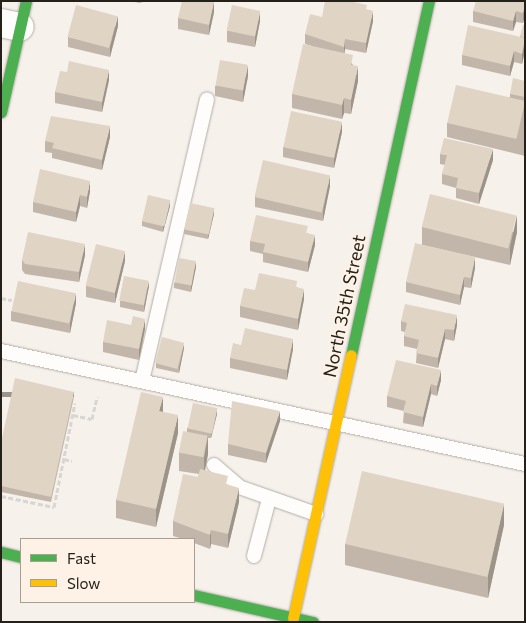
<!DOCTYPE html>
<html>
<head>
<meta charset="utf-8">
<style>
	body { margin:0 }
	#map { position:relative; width:526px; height:623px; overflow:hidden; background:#f7f1eb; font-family:Commissioner,sans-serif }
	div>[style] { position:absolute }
	.path>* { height:3px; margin-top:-1.5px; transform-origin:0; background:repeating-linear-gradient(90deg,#d8d6d3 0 5px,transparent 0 7.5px) }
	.roads { filter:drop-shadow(0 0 1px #b2ada7) drop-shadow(0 0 1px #b2ada7) }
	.lane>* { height:14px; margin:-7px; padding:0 7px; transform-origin:7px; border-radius:7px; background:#fefdfc }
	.street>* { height:28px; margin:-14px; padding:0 14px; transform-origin:14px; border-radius:14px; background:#fefdfc }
	.fast>* { height:11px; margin:-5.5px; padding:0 5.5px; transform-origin:5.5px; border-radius:5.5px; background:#4caf50 }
	.slow>* { height:11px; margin:-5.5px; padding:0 5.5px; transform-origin:5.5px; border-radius:5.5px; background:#ffc107 }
	.wall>* { inset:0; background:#c1b6a9 }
	.shaded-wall>* { inset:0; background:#9d9489; transform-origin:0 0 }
	.building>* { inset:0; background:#e0d4c4; transform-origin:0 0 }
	span { translate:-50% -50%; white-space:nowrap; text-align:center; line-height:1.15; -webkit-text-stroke:4px #fdf2e5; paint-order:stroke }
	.street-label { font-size:18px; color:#25201a }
	.frame { position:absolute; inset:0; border:2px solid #25201a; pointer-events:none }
	.legend { position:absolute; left:20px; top:538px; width:175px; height:65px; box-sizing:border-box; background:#fdf2e5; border:1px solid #a79e94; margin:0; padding:6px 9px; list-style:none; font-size:15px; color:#25201a }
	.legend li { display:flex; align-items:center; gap:10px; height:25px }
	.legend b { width:25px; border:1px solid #a79e94 }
</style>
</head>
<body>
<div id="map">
	<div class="path">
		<div style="left:1px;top:298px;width:11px;rotate:10deg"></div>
		<div style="left:73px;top:415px;width:19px;rotate:12deg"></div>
		<div style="left:92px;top:419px;width:23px;rotate:-77deg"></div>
		<div style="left:64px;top:459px;width:8px;rotate:14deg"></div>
		<div style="left:1px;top:496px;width:54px;rotate:11.7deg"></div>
		<div style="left:54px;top:507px;width:106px;rotate:-78.6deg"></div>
	</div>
	<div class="roads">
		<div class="lane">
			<div style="left:1px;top:351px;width:536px;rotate:12.17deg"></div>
			<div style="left:142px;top:381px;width:289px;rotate:-77deg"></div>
			<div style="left:214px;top:465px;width:33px;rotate:41deg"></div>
			<div style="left:239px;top:487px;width:82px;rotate:19.3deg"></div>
			<div style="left:254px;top:556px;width:59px;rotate:-75.3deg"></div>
		</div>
		<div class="street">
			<div style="left:1px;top:23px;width:19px;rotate:12deg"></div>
		</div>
		<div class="fast">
			<div style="left:1px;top:112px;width:114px;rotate:-77.3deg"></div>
			<div style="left:351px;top:355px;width:362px;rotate:-77.6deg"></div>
			<div style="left:1px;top:552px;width:21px;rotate:14deg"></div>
			<div style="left:194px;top:595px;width:122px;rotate:12.8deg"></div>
		</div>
		<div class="slow">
			<div style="left:293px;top:618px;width:269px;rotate:-77.6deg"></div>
		</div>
	</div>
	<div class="wall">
		<div style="clip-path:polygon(131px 1px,148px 1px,139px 3px)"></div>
		<div style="clip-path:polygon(525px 1px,525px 15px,523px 23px,516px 22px,513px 31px,473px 22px,473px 11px)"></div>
		<div style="clip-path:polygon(367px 10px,373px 21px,366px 53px,345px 49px,344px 53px,353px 65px,358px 81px,351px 114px,344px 113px,342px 119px,292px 108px,292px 94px,312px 46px,305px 44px,305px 34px,322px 17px)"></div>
		<div style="clip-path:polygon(214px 12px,209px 35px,178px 29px,178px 18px)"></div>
		<div style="clip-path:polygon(260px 21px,255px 47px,227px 42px,227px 31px)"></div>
		<div style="clip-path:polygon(525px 25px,525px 51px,522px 64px,514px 62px,510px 76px,462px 65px,462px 55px,520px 37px)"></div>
		<div style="clip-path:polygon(118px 26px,110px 57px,68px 47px,68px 37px)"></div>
		<div style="clip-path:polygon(67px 72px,109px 80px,102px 112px,55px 103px,55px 92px)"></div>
		<div style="clip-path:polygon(248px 76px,243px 102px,215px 96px,215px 86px)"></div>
		<div style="clip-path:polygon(525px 81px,525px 156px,447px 137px,447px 123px,510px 97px,510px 94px)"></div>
		<div style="clip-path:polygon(342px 132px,334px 168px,283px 157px,283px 147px)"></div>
		<div style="clip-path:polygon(110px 137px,102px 170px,52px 158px,52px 153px,45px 152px,45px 141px)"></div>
		<div style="clip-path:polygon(440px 154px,493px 160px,479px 204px,456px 198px,456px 188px,442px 184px,442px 174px,445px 165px,440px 164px)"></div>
		<div style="clip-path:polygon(330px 186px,323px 221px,255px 207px,255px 197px)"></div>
		<div style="clip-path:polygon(90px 191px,87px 208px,80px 206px,76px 222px,33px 212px,33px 202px)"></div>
		<div style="clip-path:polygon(170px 206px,163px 232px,142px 226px,142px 221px)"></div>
		<div style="clip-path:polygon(214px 214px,208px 239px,184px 234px,184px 229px)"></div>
		<div style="clip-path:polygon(422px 227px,517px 232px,510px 265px,422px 245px)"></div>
		<div style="clip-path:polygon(308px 233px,315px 245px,308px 272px,263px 262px,263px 254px,250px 251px,250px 241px)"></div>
		<div style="clip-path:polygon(85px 255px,79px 282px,25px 274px,22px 270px,22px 260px)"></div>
		<div style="clip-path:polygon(125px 261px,115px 303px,86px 297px,86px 286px)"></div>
		<div style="clip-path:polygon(196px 267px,191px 292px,174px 288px,174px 283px)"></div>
		<div style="clip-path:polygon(475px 268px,471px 288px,464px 287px,460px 305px,406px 292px,406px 282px)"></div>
		<div style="clip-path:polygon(149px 286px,144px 312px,120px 307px,120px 301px)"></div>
		<div style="clip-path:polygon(297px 287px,304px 299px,298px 330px,240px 317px,240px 306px,255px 290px)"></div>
		<div style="clip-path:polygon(76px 303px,70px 333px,11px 321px,11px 311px)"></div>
		<div style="clip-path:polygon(401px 321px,457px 325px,454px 341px,445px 339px,438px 368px,416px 363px,417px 349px,404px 346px,404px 336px,405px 332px,401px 331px)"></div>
		<div style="clip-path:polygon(131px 325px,145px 329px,139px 360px,103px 352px,103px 342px)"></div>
		<div style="clip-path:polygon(241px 345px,293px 349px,287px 380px,230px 368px,230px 358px)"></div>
		<div style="clip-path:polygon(184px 348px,179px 373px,156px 368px,156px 363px)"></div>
		<div style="clip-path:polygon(441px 380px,437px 396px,431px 394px,423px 427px,403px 423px,404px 411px,387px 407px,387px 396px)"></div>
		<div style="clip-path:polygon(74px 397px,51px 502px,1px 492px,1px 443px)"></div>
		<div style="clip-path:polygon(163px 412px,178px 433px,156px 527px,116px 518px,116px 500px)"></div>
		<div style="clip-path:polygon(217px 414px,211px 438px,208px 438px,208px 454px,205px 470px,228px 485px,239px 502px,228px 548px,211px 544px,210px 549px,194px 543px,194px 539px,183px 539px,173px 536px,173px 521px,198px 477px,199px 474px,179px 471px,179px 453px,187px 432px,187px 428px)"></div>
		<div style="clip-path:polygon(280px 421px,266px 463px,228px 455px,228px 444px)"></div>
		<div style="clip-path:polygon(504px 525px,488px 598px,345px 565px,345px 544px)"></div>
	</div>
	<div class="shaded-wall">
		<div style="clip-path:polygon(214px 1px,214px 12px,209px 35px,209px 25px)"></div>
		<div style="clip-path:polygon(525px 5px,525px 15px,523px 23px,523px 13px)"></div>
		<div style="clip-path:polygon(260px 11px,260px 21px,255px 47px,255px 37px)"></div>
		<div style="clip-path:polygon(373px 11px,373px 21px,366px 53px,366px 43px)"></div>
		<div style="clip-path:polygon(516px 11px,516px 22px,513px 31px,513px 21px)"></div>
		<div style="clip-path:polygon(118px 16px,118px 26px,110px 57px,110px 47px)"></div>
		<div style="clip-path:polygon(345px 39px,345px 49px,344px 57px,344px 47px)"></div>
		<div style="clip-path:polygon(525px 41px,525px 51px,522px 64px,522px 54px)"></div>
		<div style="clip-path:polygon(514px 51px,514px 62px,510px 76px,510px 66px)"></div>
		<div style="clip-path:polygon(248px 65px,248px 76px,243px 102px,243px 91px)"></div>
		<div style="clip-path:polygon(358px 66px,358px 81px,351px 114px,351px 100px)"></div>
		<div style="clip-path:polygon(109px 70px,109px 80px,102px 112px,102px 102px)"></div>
		<div style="clip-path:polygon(344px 98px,344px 113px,342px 119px,342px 105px)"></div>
		<div style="clip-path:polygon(342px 122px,342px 132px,334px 168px,334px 158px)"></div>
		<div style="clip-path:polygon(110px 126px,110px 137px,102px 170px,102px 160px)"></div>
		<div style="clip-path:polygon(493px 149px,493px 160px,479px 204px,479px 193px)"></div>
		<div style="clip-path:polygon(330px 175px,330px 186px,323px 221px,323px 211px)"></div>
		<div style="clip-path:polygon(90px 181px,90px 191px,87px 208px,87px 197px)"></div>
		<div style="clip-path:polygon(80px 195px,80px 206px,76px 222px,76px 212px)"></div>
		<div style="clip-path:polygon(170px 200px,170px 206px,163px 232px,163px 226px)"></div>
		<div style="clip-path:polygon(214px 208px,214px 214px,208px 239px,208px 234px)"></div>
		<div style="clip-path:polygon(517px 215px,517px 232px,510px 265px,510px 247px)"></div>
		<div style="clip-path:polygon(315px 235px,315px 245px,308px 272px,308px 262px)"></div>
		<div style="clip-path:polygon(85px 244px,85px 255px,79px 282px,79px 272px)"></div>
		<div style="clip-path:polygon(125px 251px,125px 261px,115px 303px,115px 293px)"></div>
		<div style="clip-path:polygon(475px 257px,475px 268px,471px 288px,471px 278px)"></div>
		<div style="clip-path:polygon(196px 261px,196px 267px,191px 292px,191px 286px)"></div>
		<div style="clip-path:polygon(464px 277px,464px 287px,460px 305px,460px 295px)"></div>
		<div style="clip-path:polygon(149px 281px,149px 286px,144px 312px,144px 306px)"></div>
		<div style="clip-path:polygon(304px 289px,304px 299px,298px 330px,298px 319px)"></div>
		<div style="clip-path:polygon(76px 293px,76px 303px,70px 333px,70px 323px)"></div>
		<div style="clip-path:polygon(457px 315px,457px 325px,454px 341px,454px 330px)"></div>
		<div style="clip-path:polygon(145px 319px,145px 329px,139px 360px,139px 349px)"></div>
		<div style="clip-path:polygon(445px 329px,445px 339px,438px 368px,438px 358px)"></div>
		<div style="clip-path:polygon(293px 339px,293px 349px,287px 380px,287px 370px)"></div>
		<div style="clip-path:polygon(184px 343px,184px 348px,179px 373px,179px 368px)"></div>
		<div style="clip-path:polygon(441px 370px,441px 380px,437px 396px,437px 386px)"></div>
		<div style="clip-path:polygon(431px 384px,431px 394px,423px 427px,423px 417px)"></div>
		<div style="left:74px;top:392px;width:5px;height:107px;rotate:90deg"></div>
		<div style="clip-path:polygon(163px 397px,163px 415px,159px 411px)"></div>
		<div style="clip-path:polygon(217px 408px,217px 414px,211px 438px,211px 433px)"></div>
		<div style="clip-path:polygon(280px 411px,280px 421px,266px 463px,266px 453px)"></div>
		<div style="clip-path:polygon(178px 415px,178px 433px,156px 527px,156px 509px)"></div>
		<div style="clip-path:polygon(208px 436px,208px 454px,204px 475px,204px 458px)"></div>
		<div style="clip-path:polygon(239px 488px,239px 502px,228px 548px,228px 534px)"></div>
		<div style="clip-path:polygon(504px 503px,504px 525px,488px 598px,488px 576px)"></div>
		<div style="clip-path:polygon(211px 530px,211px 544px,210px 549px,210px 535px)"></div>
	</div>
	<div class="building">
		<div style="clip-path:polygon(182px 1px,214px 1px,209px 25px,178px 18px)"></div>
		<div style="clip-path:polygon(325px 1px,349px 1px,367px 5px,366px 9px,373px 11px,366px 43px,345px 39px,344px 47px,305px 34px,310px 14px,322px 17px)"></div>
		<div style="clip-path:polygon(476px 1px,525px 1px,525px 5px,523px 13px,516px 11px,513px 21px,473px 11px)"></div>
		<div style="left:76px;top:5px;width:43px;height:33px;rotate:15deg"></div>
		<div style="left:232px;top:5px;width:29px;height:26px;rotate:12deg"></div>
		<div style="clip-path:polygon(468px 25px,525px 38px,522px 54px,514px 51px,510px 66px,462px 55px)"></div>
		<div style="clip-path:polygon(523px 25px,525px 25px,525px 38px,520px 36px)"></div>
		<div style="clip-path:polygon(303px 44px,353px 55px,351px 65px,358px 66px,351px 100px,344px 98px,342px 105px,292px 94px)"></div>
		<div style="left:220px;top:60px;width:28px;height:26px;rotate:10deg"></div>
		<div style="clip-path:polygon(69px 61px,109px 70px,102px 102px,55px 92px,60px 71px,67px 72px)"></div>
		<div style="clip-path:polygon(513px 78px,525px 81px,525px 97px,510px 94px)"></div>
		<div style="left:456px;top:85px;width:71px;height:39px;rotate:13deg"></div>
		<div style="left:291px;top:111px;width:52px;height:37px;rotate:12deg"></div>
		<div style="clip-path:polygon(51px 116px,110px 126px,102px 160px,52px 148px,54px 143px,45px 141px)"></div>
		<div style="clip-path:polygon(444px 138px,493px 149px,479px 193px,456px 188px,458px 178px,442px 174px,447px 155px,440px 154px)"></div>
		<div style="left:263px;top:160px;width:69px;height:38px;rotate:13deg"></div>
		<div style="clip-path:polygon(40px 169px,90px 181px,87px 197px,80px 195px,76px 212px,33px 202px)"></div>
		<div style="left:430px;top:194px;width:89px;height:34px;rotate:14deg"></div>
		<div style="left:148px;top:195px;width:23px;height:27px;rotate:13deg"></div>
		<div style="left:190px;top:203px;width:25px;height:27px;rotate:12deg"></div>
		<div style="clip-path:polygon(256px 215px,308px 226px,306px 233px,315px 235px,308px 262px,263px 252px,265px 244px,250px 241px)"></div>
		<div style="clip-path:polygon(28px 232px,85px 244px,79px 272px,25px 264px,22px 260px)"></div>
		<div style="clip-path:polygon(415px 243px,475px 257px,471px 278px,464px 277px,460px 295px,406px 282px)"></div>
		<div style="left:96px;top:244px;width:30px;height:43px;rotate:14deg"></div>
		<div style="left:179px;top:258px;width:17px;height:25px;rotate:10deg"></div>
		<div style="clip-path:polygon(259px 273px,297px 281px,296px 287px,304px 289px,298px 319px,240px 306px,244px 288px,255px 290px)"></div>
		<div style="left:124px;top:276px;width:25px;height:25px;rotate:11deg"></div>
		<div style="left:18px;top:281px;width:59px;height:31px;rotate:12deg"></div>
		<div style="clip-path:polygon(405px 304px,457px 315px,454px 330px,445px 329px,438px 358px,416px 353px,419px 340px,404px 336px,407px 323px,401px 321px)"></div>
		<div style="clip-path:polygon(133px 316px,145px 319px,139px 349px,103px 342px,107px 320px,131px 325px)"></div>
		<div style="clip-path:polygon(245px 328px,293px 339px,287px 370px,230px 358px,233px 343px,241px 345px)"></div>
		<div style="left:162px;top:337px;width:23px;height:27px;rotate:15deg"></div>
		<div style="clip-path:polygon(396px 360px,441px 370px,437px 386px,431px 384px,423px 417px,403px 412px,406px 401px,387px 396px)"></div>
		<div style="clip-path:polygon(15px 378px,74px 392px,51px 497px,1px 486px,1px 443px)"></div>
		<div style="clip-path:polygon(141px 392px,163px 397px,159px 411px,178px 415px,156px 509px,116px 500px)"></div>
		<div style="clip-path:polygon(232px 401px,280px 411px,266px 453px,228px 444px)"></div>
		<div style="left:193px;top:403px;width:25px;height:26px;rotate:12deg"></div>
		<div style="left:183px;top:431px;width:25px;height:22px;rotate:11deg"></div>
		<div style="clip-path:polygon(200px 469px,228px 476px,226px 484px,239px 488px,228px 534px,211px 530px,210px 535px,173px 521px,183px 474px,198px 477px)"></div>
		<div style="left:362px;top:471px;width:146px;height:75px;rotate:13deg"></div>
	</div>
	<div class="street-label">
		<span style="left:344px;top:306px;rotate:-78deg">North 35th Street</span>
	</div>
	<div class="frame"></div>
	<ul class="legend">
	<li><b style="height:6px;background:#4caf50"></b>Fast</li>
	<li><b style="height:6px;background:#ffc107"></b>Slow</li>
	</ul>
</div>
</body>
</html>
